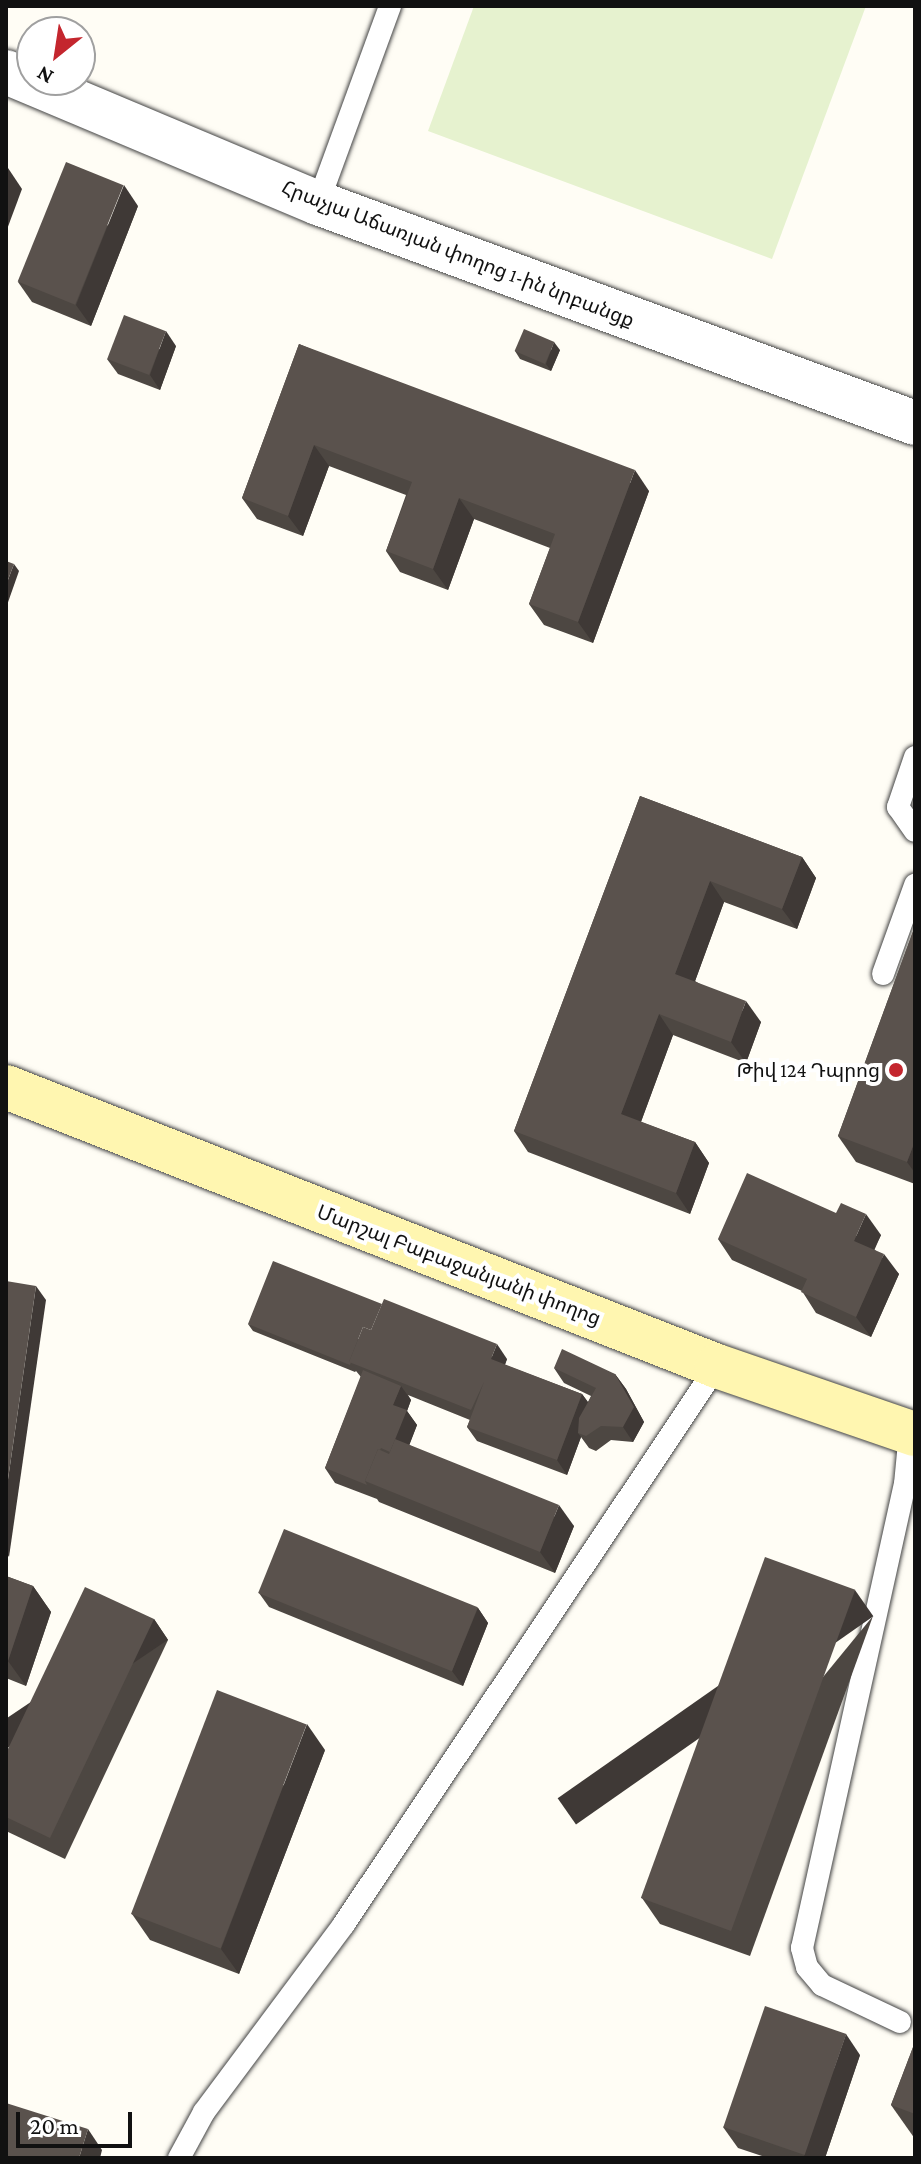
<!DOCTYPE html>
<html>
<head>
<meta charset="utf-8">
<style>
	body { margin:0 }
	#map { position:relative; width:921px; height:2164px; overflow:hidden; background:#fffdf5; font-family:"Crimson Pro","Noto Sans Armenian",serif }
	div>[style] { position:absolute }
	.pitch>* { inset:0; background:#e6f2cf }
	.roads { filter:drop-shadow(0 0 2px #444) drop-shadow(0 0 2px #444) }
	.service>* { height:22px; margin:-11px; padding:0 11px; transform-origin:11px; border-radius:11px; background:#fff }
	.minor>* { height:44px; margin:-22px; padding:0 22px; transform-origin:22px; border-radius:22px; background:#fff }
	.secondary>* { height:44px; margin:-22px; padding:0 22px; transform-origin:22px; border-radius:22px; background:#fff6b0 }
	.wall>* { inset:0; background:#4d4742 }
	.shaded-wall>* { inset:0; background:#3f3936; transform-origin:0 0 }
	.building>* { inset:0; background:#5a524d; transform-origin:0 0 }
	.dots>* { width:22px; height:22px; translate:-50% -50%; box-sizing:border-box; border:4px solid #fff; border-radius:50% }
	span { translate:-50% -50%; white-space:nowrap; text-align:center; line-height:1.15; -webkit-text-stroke:8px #fff; paint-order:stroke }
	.street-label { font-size:20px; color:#111 }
	.poi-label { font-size:20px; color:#111 }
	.right { translate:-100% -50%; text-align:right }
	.frame { position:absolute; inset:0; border:8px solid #111; pointer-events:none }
	.north { position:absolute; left:16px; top:16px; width:80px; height:80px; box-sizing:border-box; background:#fff; border:2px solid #a0a0a0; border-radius:50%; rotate:210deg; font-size:22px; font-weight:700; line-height:32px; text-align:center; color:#111 }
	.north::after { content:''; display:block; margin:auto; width:28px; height:36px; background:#c4262e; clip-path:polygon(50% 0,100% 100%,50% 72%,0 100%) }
	.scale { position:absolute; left:16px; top:2112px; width:116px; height:36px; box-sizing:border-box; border:4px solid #111; border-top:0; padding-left:10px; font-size:24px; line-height:28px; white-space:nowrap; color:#111; -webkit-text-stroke:6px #fff; paint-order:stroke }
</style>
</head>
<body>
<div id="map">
	<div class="pitch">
		<div style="clip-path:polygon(474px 6px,866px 6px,772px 259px,428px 131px)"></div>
	</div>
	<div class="roads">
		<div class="service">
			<div style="left:318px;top:203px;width:210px;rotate:-69.9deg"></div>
			<div style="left:915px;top:757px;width:53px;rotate:108.8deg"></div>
			<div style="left:898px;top:807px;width:29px;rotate:55deg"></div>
			<div style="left:883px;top:974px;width:95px;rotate:-70.2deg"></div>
			<div style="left:900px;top:2022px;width:86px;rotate:-154.6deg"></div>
			<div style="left:822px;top:1985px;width:23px;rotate:-130deg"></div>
			<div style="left:807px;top:1967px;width:20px;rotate:-105deg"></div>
			<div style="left:802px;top:1948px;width:475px;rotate:-77.5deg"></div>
			<div style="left:905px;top:1484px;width:52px;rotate:-84.5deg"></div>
			<div style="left:179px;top:2158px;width:52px;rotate:-61.5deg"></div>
			<div style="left:204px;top:2112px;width:234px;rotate:-53.3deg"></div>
			<div style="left:344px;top:1924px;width:671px;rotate:-56.24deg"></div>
		</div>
		<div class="minor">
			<div style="left:6px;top:72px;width:338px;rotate:22.8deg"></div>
			<div style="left:318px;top:203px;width:636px;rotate:20.23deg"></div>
		</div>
		<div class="secondary">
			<div style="left:6px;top:1087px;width:764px;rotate:21.43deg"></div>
			<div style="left:717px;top:1366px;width:209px;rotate:19deg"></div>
		</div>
	</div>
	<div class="wall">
		<div style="clip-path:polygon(138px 206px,91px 326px,32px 302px,18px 282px)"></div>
		<div style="clip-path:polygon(299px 344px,649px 491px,593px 643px,544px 625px,529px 604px,550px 548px,474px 519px,448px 590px,400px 572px,386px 551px,406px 495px,329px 466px,303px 536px,257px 519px,242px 498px)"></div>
		<div style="clip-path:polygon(176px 346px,160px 390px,118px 374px,107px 359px)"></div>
		<div style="clip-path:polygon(560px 350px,551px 371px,520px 359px,515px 351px)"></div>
		<div style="clip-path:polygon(640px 796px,802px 857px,816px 878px,797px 929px,724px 902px,695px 981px,761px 1022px,746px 1063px,673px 1035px,641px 1122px,695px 1142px,709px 1163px,690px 1214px,528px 1152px,514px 1131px)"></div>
		<div style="clip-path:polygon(915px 926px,915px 1184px,856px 1162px,838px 1136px)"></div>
		<div style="clip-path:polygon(881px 1235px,874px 1249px,899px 1274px,871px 1337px,816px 1313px,802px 1291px,732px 1260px,718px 1239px)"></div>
		<div style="clip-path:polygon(248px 1324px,507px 1359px,505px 1365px,582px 1394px,588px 1402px,591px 1396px,564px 1383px,554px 1368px,615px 1374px,626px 1389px,644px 1422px,633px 1442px,611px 1440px,596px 1451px,589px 1448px,581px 1437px,567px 1475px,477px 1441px,467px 1427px,470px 1420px,408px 1395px,411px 1400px,407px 1411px,417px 1425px,409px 1445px,574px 1526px,555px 1573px,379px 1502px,377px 1499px,335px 1483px,325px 1468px,361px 1377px,356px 1371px,355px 1372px,253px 1331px)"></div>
		<div style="clip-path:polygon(6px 1576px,33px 1586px,51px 1612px,26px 1686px,6px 1678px)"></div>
		<div style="clip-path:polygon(259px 1593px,478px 1608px,488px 1623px,463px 1686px,269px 1607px)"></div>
		<div style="clip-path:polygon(873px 1616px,750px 1956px,660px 1924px,642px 1898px)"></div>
		<div style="clip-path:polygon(154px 1619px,168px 1640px,65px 1859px,6px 1831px,6px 1753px)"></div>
		<div style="clip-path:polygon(325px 1750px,239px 1974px,150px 1940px,132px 1914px)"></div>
		<div style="clip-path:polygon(915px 2042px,915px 2139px,891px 2105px)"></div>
		<div style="clip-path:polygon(860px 2055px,825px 2158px,768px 2158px,738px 2148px,723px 2127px)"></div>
	</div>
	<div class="shaded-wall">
		<div style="clip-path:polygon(6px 165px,22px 189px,6px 232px)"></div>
		<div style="clip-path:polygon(124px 185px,138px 206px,91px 326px,76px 305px)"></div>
		<div style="clip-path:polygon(166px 331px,176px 346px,160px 390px,150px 375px)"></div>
		<div style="clip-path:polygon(554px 342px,560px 350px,551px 371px,546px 364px)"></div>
		<div style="clip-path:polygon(314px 445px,329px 466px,303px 536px,288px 516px)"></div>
		<div style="clip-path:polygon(635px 470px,649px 491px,593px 643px,578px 622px)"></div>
		<div style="clip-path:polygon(459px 498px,474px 519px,448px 590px,433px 569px)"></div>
		<div style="clip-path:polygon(14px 564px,19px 571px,6px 608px,6px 585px)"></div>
		<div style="clip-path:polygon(802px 857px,816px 878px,797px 929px,782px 909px)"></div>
		<div style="clip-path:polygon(710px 881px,724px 902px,690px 995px,675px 974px)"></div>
		<div style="clip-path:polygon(746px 1001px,761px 1022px,746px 1063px,731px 1042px)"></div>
		<div style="clip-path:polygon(659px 1014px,673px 1035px,636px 1135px,621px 1114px)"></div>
		<div style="clip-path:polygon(915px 1141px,915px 1173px,907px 1162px)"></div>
		<div style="clip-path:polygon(695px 1142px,709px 1163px,690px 1214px,676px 1193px)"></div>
		<div style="clip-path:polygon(866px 1214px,881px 1235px,869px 1262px,854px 1241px)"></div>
		<div style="clip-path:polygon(884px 1254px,899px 1274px,871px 1337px,856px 1317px)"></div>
		<div style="clip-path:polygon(36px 1286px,46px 1300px,9px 1557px,6px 1552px,6px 1493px)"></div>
		<div style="clip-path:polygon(497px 1344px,507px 1359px,501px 1374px,491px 1359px)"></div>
		<div style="clip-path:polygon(615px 1374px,626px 1389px,644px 1422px,633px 1442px,623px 1427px)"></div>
		<div style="clip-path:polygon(401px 1386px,411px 1400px,407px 1411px,417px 1425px,401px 1467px,390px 1453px,393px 1405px)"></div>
		<div style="clip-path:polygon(582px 1394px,592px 1408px,578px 1433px,581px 1437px,567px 1475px,557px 1460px)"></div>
		<div style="clip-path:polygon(559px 1505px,574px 1526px,555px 1573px,540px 1552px)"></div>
		<div style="clip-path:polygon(33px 1586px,51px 1612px,26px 1686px,8px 1661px)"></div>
		<div style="left:855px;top:1590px;width:32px;height:363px;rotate:55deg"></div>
		<div style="clip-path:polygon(478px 1608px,488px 1623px,463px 1686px,452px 1671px)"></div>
		<div style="left:154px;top:1619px;width:25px;height:242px;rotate:56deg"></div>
		<div style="clip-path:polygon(307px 1724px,325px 1750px,239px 1974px,221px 1949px)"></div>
		<div style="clip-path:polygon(846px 2034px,860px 2055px,825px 2158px,806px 2158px,804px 2155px)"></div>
		<div style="clip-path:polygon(88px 2129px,102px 2150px,100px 2158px,79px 2158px)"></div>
	</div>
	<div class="building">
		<div style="left:66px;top:162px;width:62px;height:129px;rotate:22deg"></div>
		<div style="left:124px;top:315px;width:45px;height:47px;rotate:21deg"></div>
		<div style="left:524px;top:329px;width:33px;height:24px;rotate:23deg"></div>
		<div style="clip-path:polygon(299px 344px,635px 470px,578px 622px,529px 604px,555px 534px,459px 498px,433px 569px,386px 551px,412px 482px,314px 445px,288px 516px,242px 498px)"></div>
		<div style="clip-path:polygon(6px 561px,14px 564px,6px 585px)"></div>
		<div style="clip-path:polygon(640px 796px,802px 857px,782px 909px,710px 881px,675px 974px,746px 1001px,731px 1042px,659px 1014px,621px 1114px,695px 1142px,676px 1193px,514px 1131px)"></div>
		<div style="clip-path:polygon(915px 926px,915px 1141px,907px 1162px,838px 1136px)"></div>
		<div style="clip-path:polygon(747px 1173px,836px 1213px,841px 1203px,866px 1214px,854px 1241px,884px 1254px,856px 1317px,801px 1292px,807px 1279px,718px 1239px)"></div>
		<div style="clip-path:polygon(273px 1261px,382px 1304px,371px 1330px,363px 1327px,349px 1362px,351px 1362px,350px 1365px,248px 1324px)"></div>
		<div style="clip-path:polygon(6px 1281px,36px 1286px,6px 1493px)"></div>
		<div style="clip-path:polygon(384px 1299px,497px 1344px,491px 1359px,582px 1394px,557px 1460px,467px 1427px,484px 1382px,471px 1410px,349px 1362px,363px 1327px,371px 1330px)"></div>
		<div style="clip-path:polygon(562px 1349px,615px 1374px,634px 1407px,623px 1427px,601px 1426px,586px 1436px,578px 1433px,579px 1418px,596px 1388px,554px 1368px)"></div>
		<div style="clip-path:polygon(363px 1370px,401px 1386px,393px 1405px,407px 1410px,390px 1452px,381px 1448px,380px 1450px,378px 1449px,365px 1481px,367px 1485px,325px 1468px)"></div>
		<div style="clip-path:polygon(395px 1439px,559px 1505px,540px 1552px,365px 1481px,378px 1449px,389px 1454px)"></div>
		<div style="left:284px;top:1529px;width:209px;height:69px;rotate:22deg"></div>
		<div style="left:765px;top:1557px;width:96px;height:363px;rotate:20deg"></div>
		<div style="clip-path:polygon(6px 1576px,33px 1586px,8px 1661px,6px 1660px)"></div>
		<div style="clip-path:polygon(85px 1587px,154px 1619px,50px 1838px,6px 1817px,6px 1753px)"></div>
		<div style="left:217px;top:1690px;width:96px;height:240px;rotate:21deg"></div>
		<div style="left:765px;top:2006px;width:86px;height:128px;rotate:19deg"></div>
		<div style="clip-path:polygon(915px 2042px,915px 2114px,891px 2105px)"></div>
		<div style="clip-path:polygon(6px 2103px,88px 2129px,79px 2158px,6px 2158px)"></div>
	</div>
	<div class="dots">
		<div style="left:896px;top:1070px;background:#c4262e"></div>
	</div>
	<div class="street-label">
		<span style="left:458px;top:254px;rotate:21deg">Հրաչյա Աճառյան փողոց 1-ին նրբանցք</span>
		<span style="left:459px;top:1265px;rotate:21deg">Մարշալ Բաբաջանյանի փողոց</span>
	</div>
	<div class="poi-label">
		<span class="right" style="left:880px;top:1070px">Թիվ 124 Դպրոց</span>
	</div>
	<div class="frame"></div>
	<div class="north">N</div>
	<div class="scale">20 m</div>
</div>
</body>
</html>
